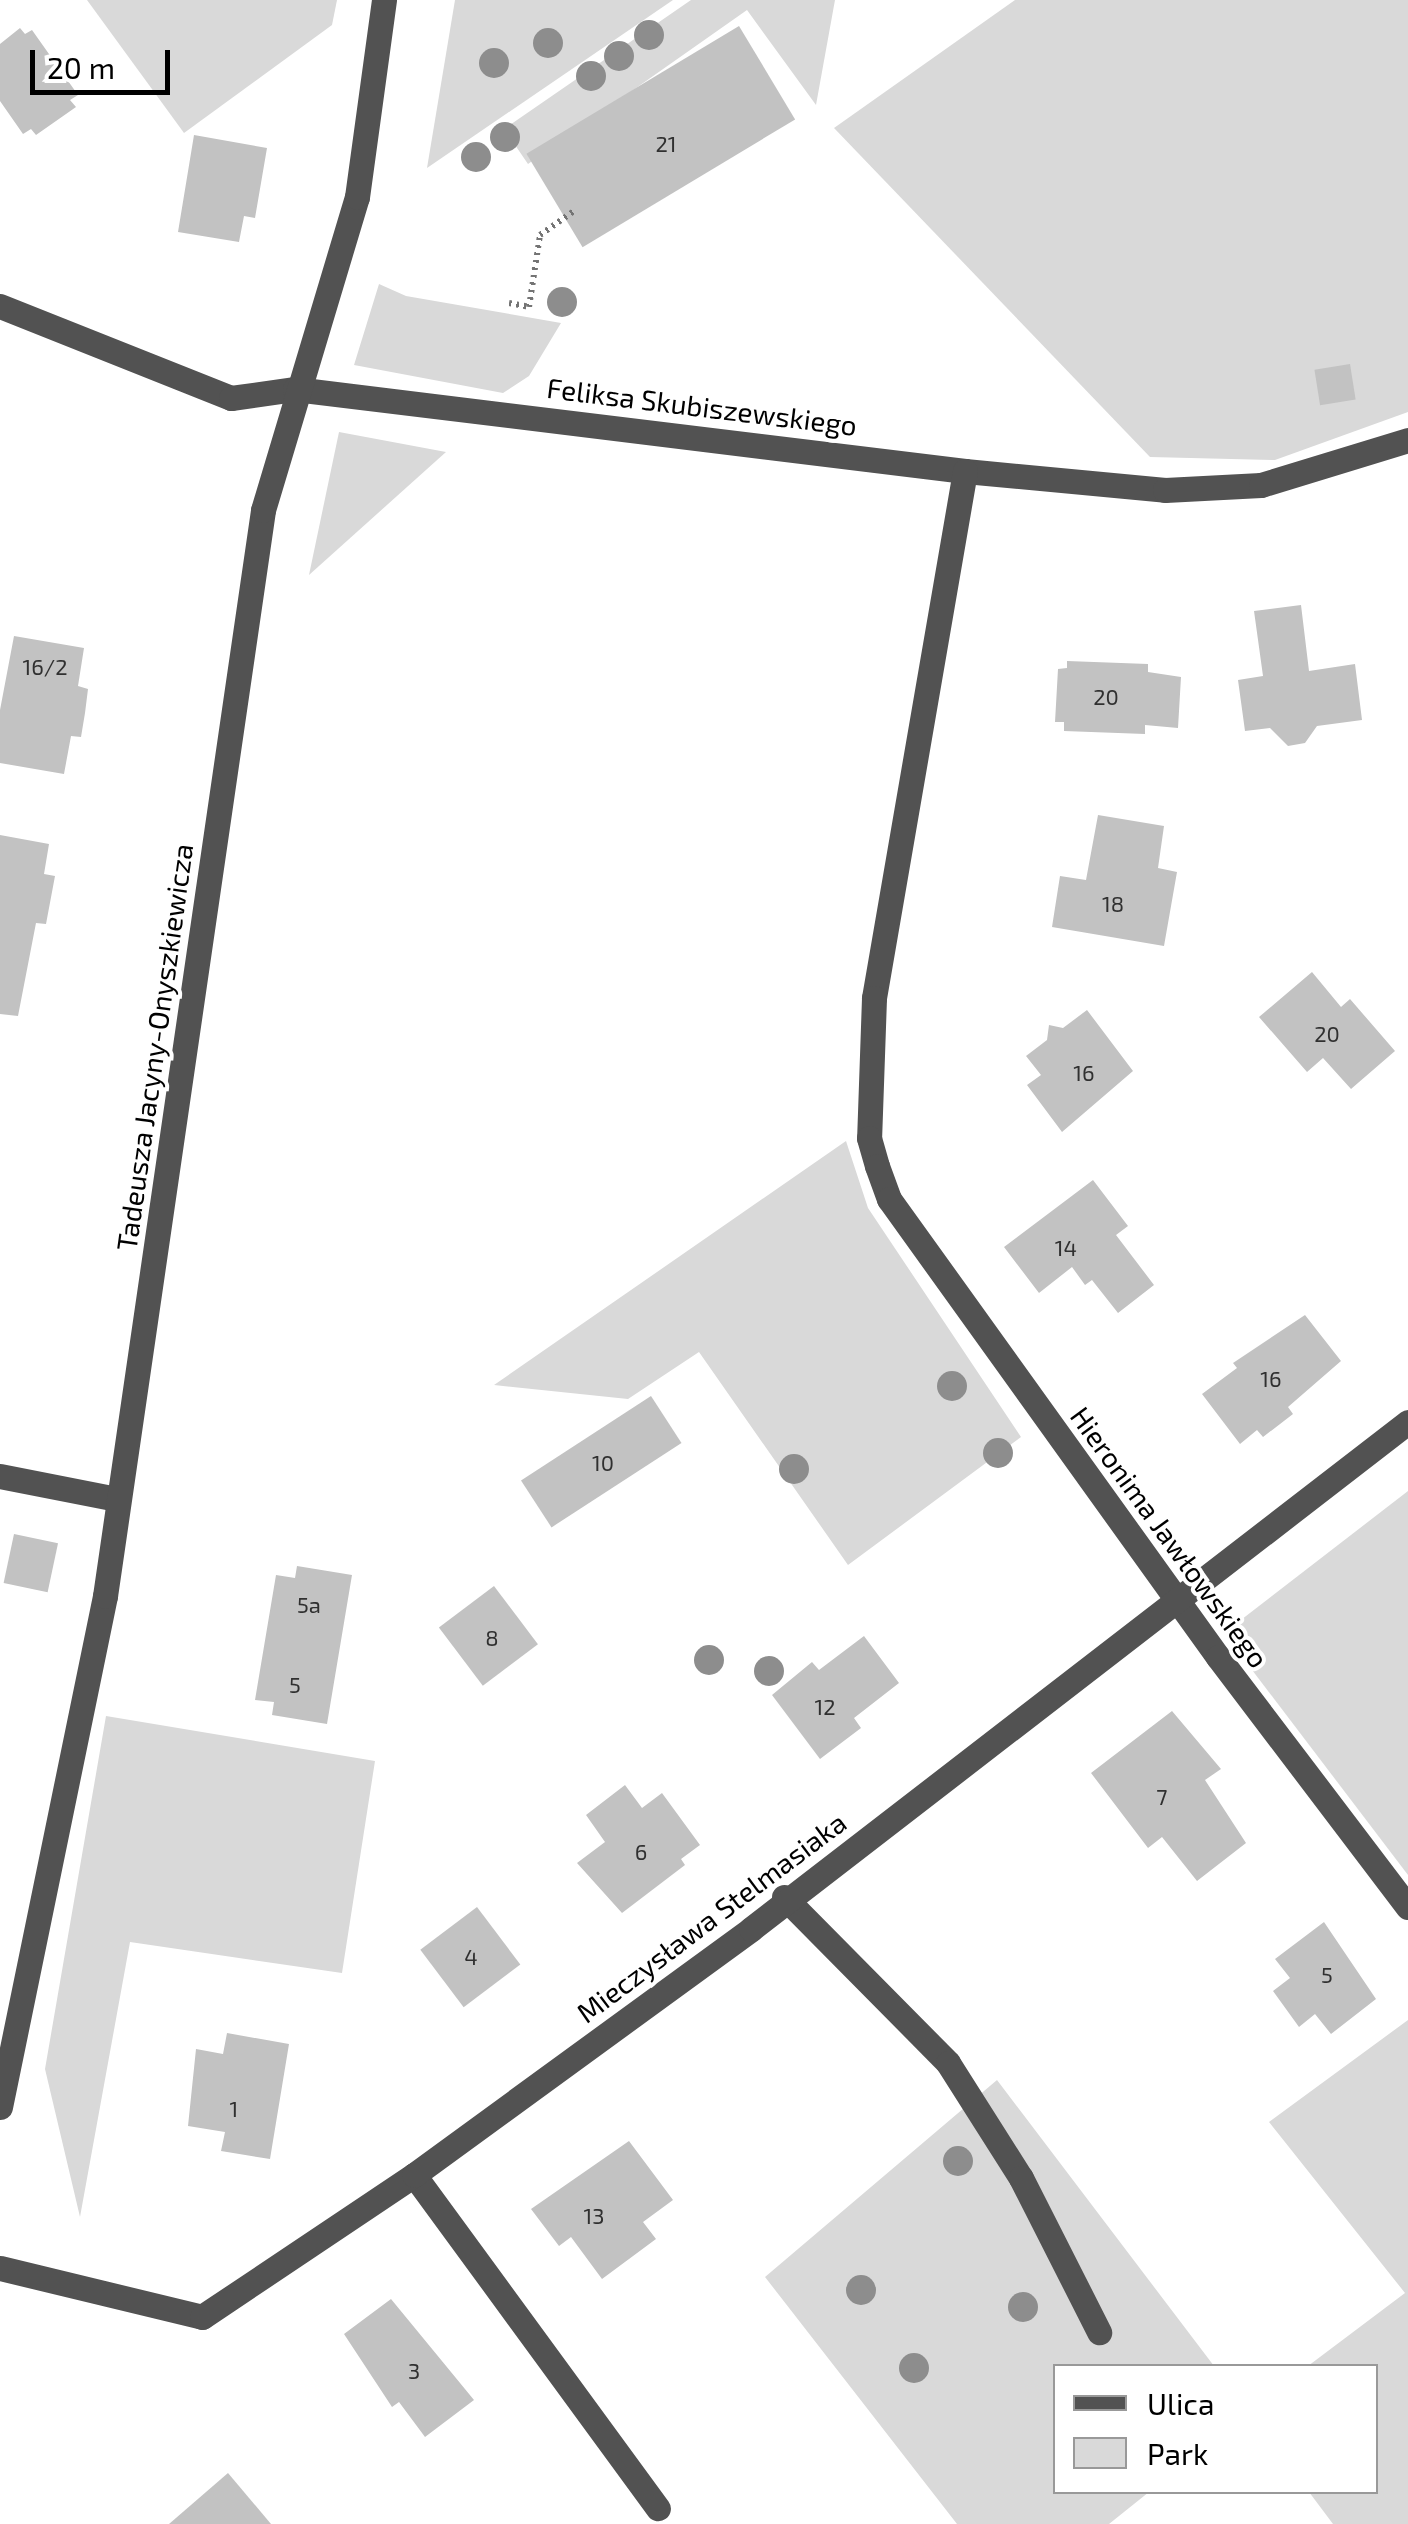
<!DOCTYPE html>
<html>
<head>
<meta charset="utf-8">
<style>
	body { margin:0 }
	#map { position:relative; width:1408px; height:2524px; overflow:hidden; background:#fff; font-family:"Exo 2",sans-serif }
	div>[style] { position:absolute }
	.green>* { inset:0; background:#d9d9d9 }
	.building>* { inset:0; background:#c2c2c2; transform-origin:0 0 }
	.path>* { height:6px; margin-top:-3px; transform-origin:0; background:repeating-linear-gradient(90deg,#747474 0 2.5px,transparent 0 7.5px) }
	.minor>* { height:25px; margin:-12.5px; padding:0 12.5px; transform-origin:12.5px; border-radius:12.5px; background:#525252 }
	.trees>* { width:30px; height:30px; margin:-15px; border-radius:50%; background:#8d8d8d }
	span { translate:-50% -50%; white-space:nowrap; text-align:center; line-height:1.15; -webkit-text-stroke:8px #fff; paint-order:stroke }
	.number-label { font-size:22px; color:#303030 }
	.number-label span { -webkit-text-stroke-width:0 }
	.street-label { font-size:28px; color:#000 }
	.legend { position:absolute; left:1053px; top:2364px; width:325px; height:130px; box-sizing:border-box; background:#fff; border:2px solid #999; margin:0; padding:12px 18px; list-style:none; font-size:30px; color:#000 }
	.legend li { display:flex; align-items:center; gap:20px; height:50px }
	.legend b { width:50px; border:2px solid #999 }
	.scale { position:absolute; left:30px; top:50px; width:140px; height:45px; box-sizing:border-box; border:5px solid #000; border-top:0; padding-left:12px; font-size:30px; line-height:35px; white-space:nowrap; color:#000; -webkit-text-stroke:8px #fff; paint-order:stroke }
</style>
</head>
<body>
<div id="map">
	<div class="green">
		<div style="clip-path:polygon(87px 0,337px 0,332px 25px,184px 133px)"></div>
		<div style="clip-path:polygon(455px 0,673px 0,427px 168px)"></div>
		<div style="clip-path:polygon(691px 0,835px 0,816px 105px,747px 10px,528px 164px,504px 129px)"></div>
		<div style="clip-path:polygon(1015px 0,1408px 0,1408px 412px,1275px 460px,1150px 457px,834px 128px)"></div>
		<div style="clip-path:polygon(379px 284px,406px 296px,561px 323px,529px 376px,503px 393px,354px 365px)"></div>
		<div style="clip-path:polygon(339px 432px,446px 452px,309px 575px)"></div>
		<div style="clip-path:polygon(846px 1141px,868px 1208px,1021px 1437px,848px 1565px,699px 1352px,628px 1399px,494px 1385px)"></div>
		<div style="clip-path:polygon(1408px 1491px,1408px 1875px,1224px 1633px)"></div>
		<div style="clip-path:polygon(106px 1716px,375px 1761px,342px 1973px,130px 1942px,80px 2217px,45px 2069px)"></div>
		<div style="clip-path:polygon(1408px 2020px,1408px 2524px,1333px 2524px,1309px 2492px,1376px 2492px,1376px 2366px,1308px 2366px,1405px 2293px,1269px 2122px)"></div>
		<div style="clip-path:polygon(997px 2080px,1214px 2366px,1056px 2366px,1056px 2492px,1149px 2492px,1109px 2524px,957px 2524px,765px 2277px)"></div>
	</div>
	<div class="building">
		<div style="left:739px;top:26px;width:109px;height:248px;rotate:59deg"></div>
		<div style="clip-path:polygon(20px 28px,25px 34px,32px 30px,78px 95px,70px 100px,76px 107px,36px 135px,31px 129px,23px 134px,0 101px,0 44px)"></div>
		<div style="clip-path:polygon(194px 135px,267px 148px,255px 218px,244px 216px,239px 242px,178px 232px)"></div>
		<div style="left:1350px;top:364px;width:36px;height:36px;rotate:81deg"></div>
		<div style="clip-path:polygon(1301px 605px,1309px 671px,1355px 664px,1362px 720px,1317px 726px,1305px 743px,1288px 746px,1270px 728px,1245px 731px,1238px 680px,1263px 676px,1254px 611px)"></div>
		<div style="clip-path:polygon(14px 636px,84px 648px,78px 686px,88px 689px,85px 713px,81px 737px,71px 736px,64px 774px,0 763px,0 710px)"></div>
		<div style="clip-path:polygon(1067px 661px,1148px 664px,1148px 672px,1181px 677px,1178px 728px,1145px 725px,1145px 734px,1064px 731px,1064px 722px,1055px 722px,1058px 669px,1067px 668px)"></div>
		<div style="clip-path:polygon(1098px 815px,1164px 826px,1158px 868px,1177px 872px,1164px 946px,1052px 927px,1060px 876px,1086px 880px)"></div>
		<div style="clip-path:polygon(0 835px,49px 844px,44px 874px,55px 876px,46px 924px,36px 923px,18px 1016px,0 1014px)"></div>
		<div style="clip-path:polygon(1312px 972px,1341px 1007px,1350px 999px,1395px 1051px,1351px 1089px,1323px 1058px,1307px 1072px,1259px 1017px)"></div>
		<div style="clip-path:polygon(1087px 1010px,1133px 1071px,1062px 1132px,1027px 1085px,1041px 1075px,1026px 1056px,1047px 1040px,1049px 1025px,1063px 1028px)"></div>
		<div style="clip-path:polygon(1093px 1180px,1128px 1226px,1116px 1235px,1154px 1285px,1118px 1313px,1092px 1280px,1085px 1285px,1072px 1267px,1039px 1293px,1004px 1247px)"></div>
		<div style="clip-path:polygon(1305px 1315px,1341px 1361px,1288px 1407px,1293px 1414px,1263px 1437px,1257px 1430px,1240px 1444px,1202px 1394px,1237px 1368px,1233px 1363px)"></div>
		<div style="left:651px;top:1396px;width:56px;height:155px;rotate:57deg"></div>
		<div style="left:14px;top:1534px;width:45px;height:50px;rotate:12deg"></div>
		<div style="clip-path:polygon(297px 1566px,352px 1575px,327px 1724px,272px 1715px,274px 1702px,255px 1700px,276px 1575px,295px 1578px)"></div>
		<div style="left:494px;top:1586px;width:73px;height:69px;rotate:53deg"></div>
		<div style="clip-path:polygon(864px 1636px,899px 1683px,854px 1718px,861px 1728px,820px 1759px,772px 1695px,812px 1662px,819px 1670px)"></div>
		<div style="clip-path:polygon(1172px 1711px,1221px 1769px,1205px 1780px,1246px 1843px,1197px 1881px,1162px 1837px,1148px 1848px,1091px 1773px)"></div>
		<div style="clip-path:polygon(625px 1785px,642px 1808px,662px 1793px,700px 1845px,681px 1859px,685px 1865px,622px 1913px,577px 1863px,605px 1842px,586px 1815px)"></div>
		<div style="left:477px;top:1907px;width:72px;height:71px;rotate:53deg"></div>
		<div style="clip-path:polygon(1324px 1922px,1376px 1999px,1331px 2034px,1315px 2014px,1299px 2027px,1273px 1991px,1290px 1978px,1275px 1959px)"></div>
		<div style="clip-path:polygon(227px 2033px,289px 2044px,270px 2159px,221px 2151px,225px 2132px,188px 2126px,196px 2049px,223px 2054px)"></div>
		<div style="clip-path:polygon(629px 2141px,673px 2200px,643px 2222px,656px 2239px,602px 2279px,571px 2237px,559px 2246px,531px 2209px)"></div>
		<div style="clip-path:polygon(391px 2299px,474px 2400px,425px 2437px,399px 2402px,392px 2407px,344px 2334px)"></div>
		<div style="clip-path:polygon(228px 2473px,271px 2524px,169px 2524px)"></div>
	</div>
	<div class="path">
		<div style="left:509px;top:303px;width:20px;rotate:11deg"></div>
		<div style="left:529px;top:307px;width:73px;rotate:-81.3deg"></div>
		<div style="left:540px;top:235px;width:42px;rotate:-35.2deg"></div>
	</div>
	<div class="minor">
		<div style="left:0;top:306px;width:249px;rotate:21.7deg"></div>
		<div style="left:231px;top:398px;width:65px;rotate:-8deg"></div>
		<div style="left:295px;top:389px;width:675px;rotate:6.98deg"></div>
		<div style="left:965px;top:471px;width:201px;rotate:5.4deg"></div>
		<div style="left:1165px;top:490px;width:96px;rotate:-3deg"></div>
		<div style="left:1261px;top:485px;width:154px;rotate:-17deg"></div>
		<div style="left:965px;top:471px;width:535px;rotate:99.8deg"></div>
		<div style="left:874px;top:998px;width:140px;rotate:92deg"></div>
		<div style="left:869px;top:1138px;width:29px;rotate:74deg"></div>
		<div style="left:877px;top:1166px;width:35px;rotate:70deg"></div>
		<div style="left:889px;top:1199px;width:564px;rotate:54.31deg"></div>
		<div style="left:1218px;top:1657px;width:314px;rotate:52.8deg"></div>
		<div style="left:0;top:1476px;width:119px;rotate:11.1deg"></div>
		<div style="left:784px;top:1897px;width:233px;rotate:45.3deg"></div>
		<div style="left:948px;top:2063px;width:136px;rotate:57.6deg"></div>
		<div style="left:1021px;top:2178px;width:173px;rotate:63.1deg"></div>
		<div style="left:0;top:2107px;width:522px;rotate:-78.39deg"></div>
		<div style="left:105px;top:1596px;width:1097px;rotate:-81.72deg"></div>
		<div style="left:263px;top:510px;width:327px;rotate:-73.3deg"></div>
		<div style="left:357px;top:197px;width:199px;rotate:-82.2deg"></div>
		<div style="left:414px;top:2175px;width:413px;rotate:53.8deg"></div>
		<div style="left:0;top:2268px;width:208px;rotate:13.6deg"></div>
		<div style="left:202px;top:2317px;width:255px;rotate:-33.8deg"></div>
		<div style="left:414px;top:2175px;width:417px;rotate:-36.1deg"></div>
		<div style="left:751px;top:1929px;width:830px;rotate:-37.66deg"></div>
	</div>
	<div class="trees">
		<div style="left:649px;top:35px"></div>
		<div style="left:548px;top:43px"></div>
		<div style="left:619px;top:56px"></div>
		<div style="left:494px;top:63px"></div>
		<div style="left:591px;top:76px"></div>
		<div style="left:505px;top:137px"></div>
		<div style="left:476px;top:157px"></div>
		<div style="left:562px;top:302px"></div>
		<div style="left:952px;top:1386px"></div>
		<div style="left:998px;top:1453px"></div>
		<div style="left:794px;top:1469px"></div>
		<div style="left:709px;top:1660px"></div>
		<div style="left:769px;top:1671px"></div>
		<div style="left:958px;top:2161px"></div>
		<div style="left:861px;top:2290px"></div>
		<div style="left:1023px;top:2307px"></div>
		<div style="left:914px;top:2368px"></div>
	</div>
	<div class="number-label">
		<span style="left:666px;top:144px">21</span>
		<span style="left:45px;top:667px">16/2</span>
		<span style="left:1106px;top:697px">20</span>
		<span style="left:1113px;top:904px">18</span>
		<span style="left:1327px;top:1034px">20</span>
		<span style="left:1084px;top:1073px">16</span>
		<span style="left:1066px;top:1248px">14</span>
		<span style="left:1271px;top:1379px">16</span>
		<span style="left:603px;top:1463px">10</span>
		<span style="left:309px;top:1605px">5a</span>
		<span style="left:492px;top:1638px">8</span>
		<span style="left:295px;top:1685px">5</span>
		<span style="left:825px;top:1707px">12</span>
		<span style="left:1162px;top:1797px">7</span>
		<span style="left:641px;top:1852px">6</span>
		<span style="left:471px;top:1957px">4</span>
		<span style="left:1327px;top:1975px">5</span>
		<span style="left:234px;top:2109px">1</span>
		<span style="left:594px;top:2216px">13</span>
		<span style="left:414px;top:2371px">3</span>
	</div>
	<div class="street-label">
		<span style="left:702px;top:406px;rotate:7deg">Feliksa Skubiszewskiego</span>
		<span style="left:154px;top:1047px;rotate:-82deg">Tadeusza Jacyny-Onyszkiewicza</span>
		<span style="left:1170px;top:1537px;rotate:54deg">Hieronima Jawłowskiego</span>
		<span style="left:711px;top:1917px;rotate:-37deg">Mieczysława Stelmasiaka</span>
	</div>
	<ul class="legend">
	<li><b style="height:12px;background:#525252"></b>Ulica</li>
	<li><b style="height:28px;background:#d9d9d9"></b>Park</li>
	</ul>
	<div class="scale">20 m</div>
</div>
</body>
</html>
